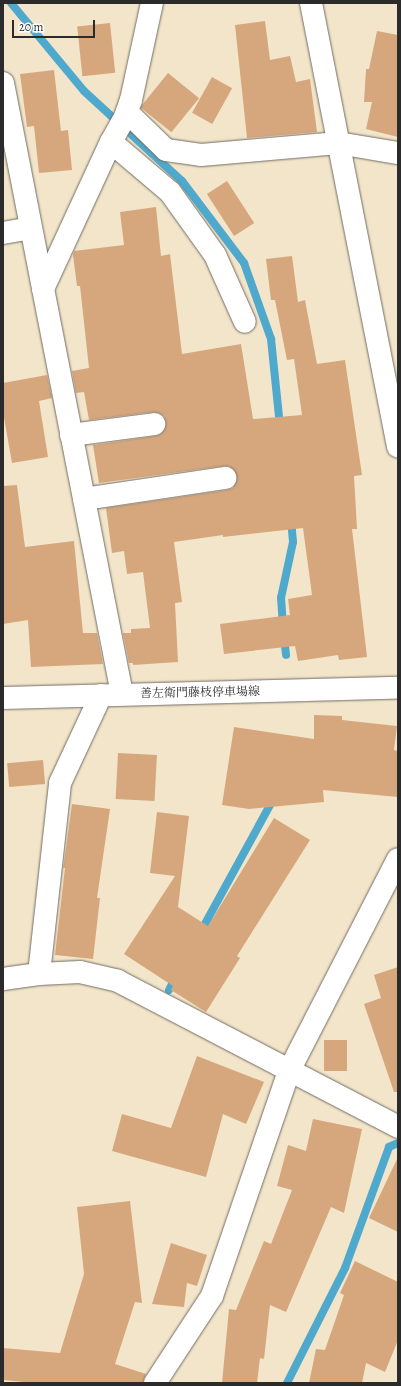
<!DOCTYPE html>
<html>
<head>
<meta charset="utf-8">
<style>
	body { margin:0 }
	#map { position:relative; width:401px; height:1386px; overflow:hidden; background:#f3e5ca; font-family:Alegreya,"Noto Serif JP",serif }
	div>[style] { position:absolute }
	.stream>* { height:8px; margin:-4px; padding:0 4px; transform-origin:4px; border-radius:4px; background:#4fa9cd }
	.building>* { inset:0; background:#d6a77d; transform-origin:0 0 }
	.roads { filter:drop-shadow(0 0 1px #716c63) drop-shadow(0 0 1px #716c63) }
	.minor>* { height:22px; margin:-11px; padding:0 11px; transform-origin:11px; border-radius:11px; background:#fff }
	.major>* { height:22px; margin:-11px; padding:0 11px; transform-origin:11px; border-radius:11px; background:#fff }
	span { translate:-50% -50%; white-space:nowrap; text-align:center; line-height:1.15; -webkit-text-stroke:4px #fff; paint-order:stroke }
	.street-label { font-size:12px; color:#2b2b2b }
	.frame { position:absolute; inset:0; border:4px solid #2b2b2b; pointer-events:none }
	.scale { position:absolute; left:12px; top:20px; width:83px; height:18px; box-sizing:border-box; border:2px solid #2b2b2b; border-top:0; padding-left:5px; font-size:12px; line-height:14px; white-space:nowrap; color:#2b2b2b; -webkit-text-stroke:3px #fff; paint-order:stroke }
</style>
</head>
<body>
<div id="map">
	<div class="stream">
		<div style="left:11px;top:3px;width:114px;rotate:50.3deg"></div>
		<div style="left:84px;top:91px;width:133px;rotate:42.6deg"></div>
		<div style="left:182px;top:181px;width:103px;rotate:52.9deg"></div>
		<div style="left:244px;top:263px;width:81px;rotate:70.4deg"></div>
		<div style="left:271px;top:339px;width:87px;rotate:84.1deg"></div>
		<div style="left:283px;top:626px;width:28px;rotate:-94deg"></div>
		<div style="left:281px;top:598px;width:57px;rotate:-77.9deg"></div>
		<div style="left:293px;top:542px;width:22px;rotate:-95deg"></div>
		<div style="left:284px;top:638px;width:17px;rotate:83deg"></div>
		<div style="left:200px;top:933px;width:154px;rotate:-61.3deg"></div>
		<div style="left:169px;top:990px;width:16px;rotate:-63deg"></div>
		<div style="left:287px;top:1383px;width:129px;rotate:-63.2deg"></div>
		<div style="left:345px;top:1268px;width:129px;rotate:-70deg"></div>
		<div style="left:389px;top:1147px;width:10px;rotate:-24deg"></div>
	</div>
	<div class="building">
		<div style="clip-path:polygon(265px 21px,270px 60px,290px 56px,296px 82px,310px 79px,317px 132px,247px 138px,235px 25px)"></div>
		<div style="left:110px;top:23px;width:50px;height:33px;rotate:84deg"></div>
		<div style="clip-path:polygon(377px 31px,398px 35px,398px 137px,366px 129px,372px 102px,364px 102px,366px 69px,369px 69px)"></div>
		<div style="clip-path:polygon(54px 70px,61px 131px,68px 130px,72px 170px,39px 173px,34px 126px,27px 127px,20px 74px)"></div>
		<div style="left:168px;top:73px;width:40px;height:44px;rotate:39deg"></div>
		<div style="left:212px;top:77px;width:23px;height:41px;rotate:29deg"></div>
		<div style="left:227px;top:181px;width:50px;height:24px;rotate:57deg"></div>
		<div style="clip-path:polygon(156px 207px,161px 256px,170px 254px,182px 354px,241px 344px,253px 419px,302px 415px,294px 359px,287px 360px,275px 300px,271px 300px,266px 259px,292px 256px,298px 302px,305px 300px,317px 364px,345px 360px,362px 475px,354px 476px,357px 529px,352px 529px,367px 657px,339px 660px,338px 655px,298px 661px,295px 646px,224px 654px,220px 624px,290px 615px,288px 599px,312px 595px,303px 528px,223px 537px,223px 535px,174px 542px,182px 602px,175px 603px,178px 662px,133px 665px,133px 663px,129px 663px,123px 633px,131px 633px,131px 629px,150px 628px,143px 572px,127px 574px,124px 551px,112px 553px,106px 508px,227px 490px,233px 488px,236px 483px,237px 477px,234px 470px,229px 466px,223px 466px,99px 483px,93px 445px,156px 436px,161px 434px,165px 429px,166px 423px,164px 416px,159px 413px,153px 412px,89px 420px,84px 392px,76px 393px,72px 371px,89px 368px,80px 286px,77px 286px,73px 255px,74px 251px,124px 245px,120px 212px)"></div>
		<div style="clip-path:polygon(47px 375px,52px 398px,39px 401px,48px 457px,12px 463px,3px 412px,3px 383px)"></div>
		<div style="clip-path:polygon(17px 485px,25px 547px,74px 541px,83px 633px,97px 633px,103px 664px,31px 667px,28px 620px,3px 624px,3px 486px)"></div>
		<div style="clip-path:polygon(314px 715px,342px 716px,342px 720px,397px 726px,394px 750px,398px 751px,398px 797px,323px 790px,324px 802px,249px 809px,222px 805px,234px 727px,314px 739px)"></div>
		<div style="left:118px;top:753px;width:39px;height:46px;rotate:3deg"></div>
		<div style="left:43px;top:760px;width:24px;height:36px;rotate:85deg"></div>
		<div style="clip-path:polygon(72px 804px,110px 809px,97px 898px,100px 898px,93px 959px,55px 955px,65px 868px,63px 868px,64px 863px)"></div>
		<div style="clip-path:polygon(157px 812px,189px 816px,178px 907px,208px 926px,274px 818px,310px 840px,237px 956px,240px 958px,206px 1012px,171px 990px,173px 986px,124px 954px,175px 876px,150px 873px)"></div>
		<div style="clip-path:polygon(398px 967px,398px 1092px,394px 1092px,364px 1004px,381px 998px,374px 975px)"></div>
		<div style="left:324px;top:1040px;width:23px;height:31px"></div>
		<div style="clip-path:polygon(197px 1056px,264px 1082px,246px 1124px,223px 1114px,206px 1177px,112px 1151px,122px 1114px,171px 1128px)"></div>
		<div style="clip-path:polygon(313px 1119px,362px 1129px,344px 1213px,331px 1207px,286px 1312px,270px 1305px,264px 1359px,260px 1358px,257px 1383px,222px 1383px,229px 1309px,236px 1310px,264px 1241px,271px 1244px,292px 1190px,277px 1186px,288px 1145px,306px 1151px)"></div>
		<div style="clip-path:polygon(398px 1157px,398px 1232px,369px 1218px)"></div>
		<div style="clip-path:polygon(130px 1201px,142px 1303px,135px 1302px,115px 1364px,146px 1374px,143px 1383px,35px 1383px,3px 1380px,3px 1348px,60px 1353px,84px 1274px,77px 1207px)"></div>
		<div style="clip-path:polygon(171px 1243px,207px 1255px,197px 1286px,187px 1283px,184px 1307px,152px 1304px)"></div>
		<div style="clip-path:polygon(355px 1261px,398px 1282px,398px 1340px,385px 1372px,366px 1363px,362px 1383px,309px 1383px,316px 1349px,325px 1350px,344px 1295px,340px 1293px)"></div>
	</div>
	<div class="roads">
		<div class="minor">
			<div style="left:311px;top:3px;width:452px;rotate:78.9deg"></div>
			<div style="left:3px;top:83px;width:622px;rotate:78.98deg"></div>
			<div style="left:127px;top:112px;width:54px;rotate:44.3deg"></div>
			<div style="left:166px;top:150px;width:35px;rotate:8deg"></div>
			<div style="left:201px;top:155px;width:138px;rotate:-5deg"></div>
			<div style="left:338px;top:143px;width:61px;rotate:9.5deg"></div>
			<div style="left:111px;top:142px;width:77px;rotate:40.3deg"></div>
			<div style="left:170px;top:192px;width:77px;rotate:54.5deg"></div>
			<div style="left:215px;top:255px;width:73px;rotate:65.9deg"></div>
			<div style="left:3px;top:233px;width:28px;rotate:-10deg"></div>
			<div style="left:43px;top:289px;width:162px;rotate:-65.2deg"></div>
			<div style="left:111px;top:142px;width:29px;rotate:-61deg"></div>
			<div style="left:125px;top:117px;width:18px;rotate:-71deg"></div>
			<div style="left:131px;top:100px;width:99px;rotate:-77.8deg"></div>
			<div style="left:71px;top:435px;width:84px;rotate:-7.5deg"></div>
			<div style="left:84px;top:499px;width:143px;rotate:-8.5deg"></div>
			<div style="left:39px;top:974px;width:192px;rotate:-83.7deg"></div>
			<div style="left:60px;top:783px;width:97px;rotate:-65deg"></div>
			<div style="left:3px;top:979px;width:36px;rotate:-8deg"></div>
			<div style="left:39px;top:974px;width:41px;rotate:-2.8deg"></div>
			<div style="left:80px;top:972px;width:39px;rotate:13deg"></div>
			<div style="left:118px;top:981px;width:316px;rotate:27.5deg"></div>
			<div style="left:155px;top:1383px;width:104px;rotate:-56.8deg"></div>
			<div style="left:212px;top:1296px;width:238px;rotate:-71.1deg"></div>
			<div style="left:289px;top:1071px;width:238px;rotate:-62.8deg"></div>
		</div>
		<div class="major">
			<div style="left:3px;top:698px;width:395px;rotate:-1.5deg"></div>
		</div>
	</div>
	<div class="street-label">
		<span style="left:200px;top:693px;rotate:-1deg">善左衛門藤枝停車場線</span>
	</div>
	<div class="frame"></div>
	<div class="scale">20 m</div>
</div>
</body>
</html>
